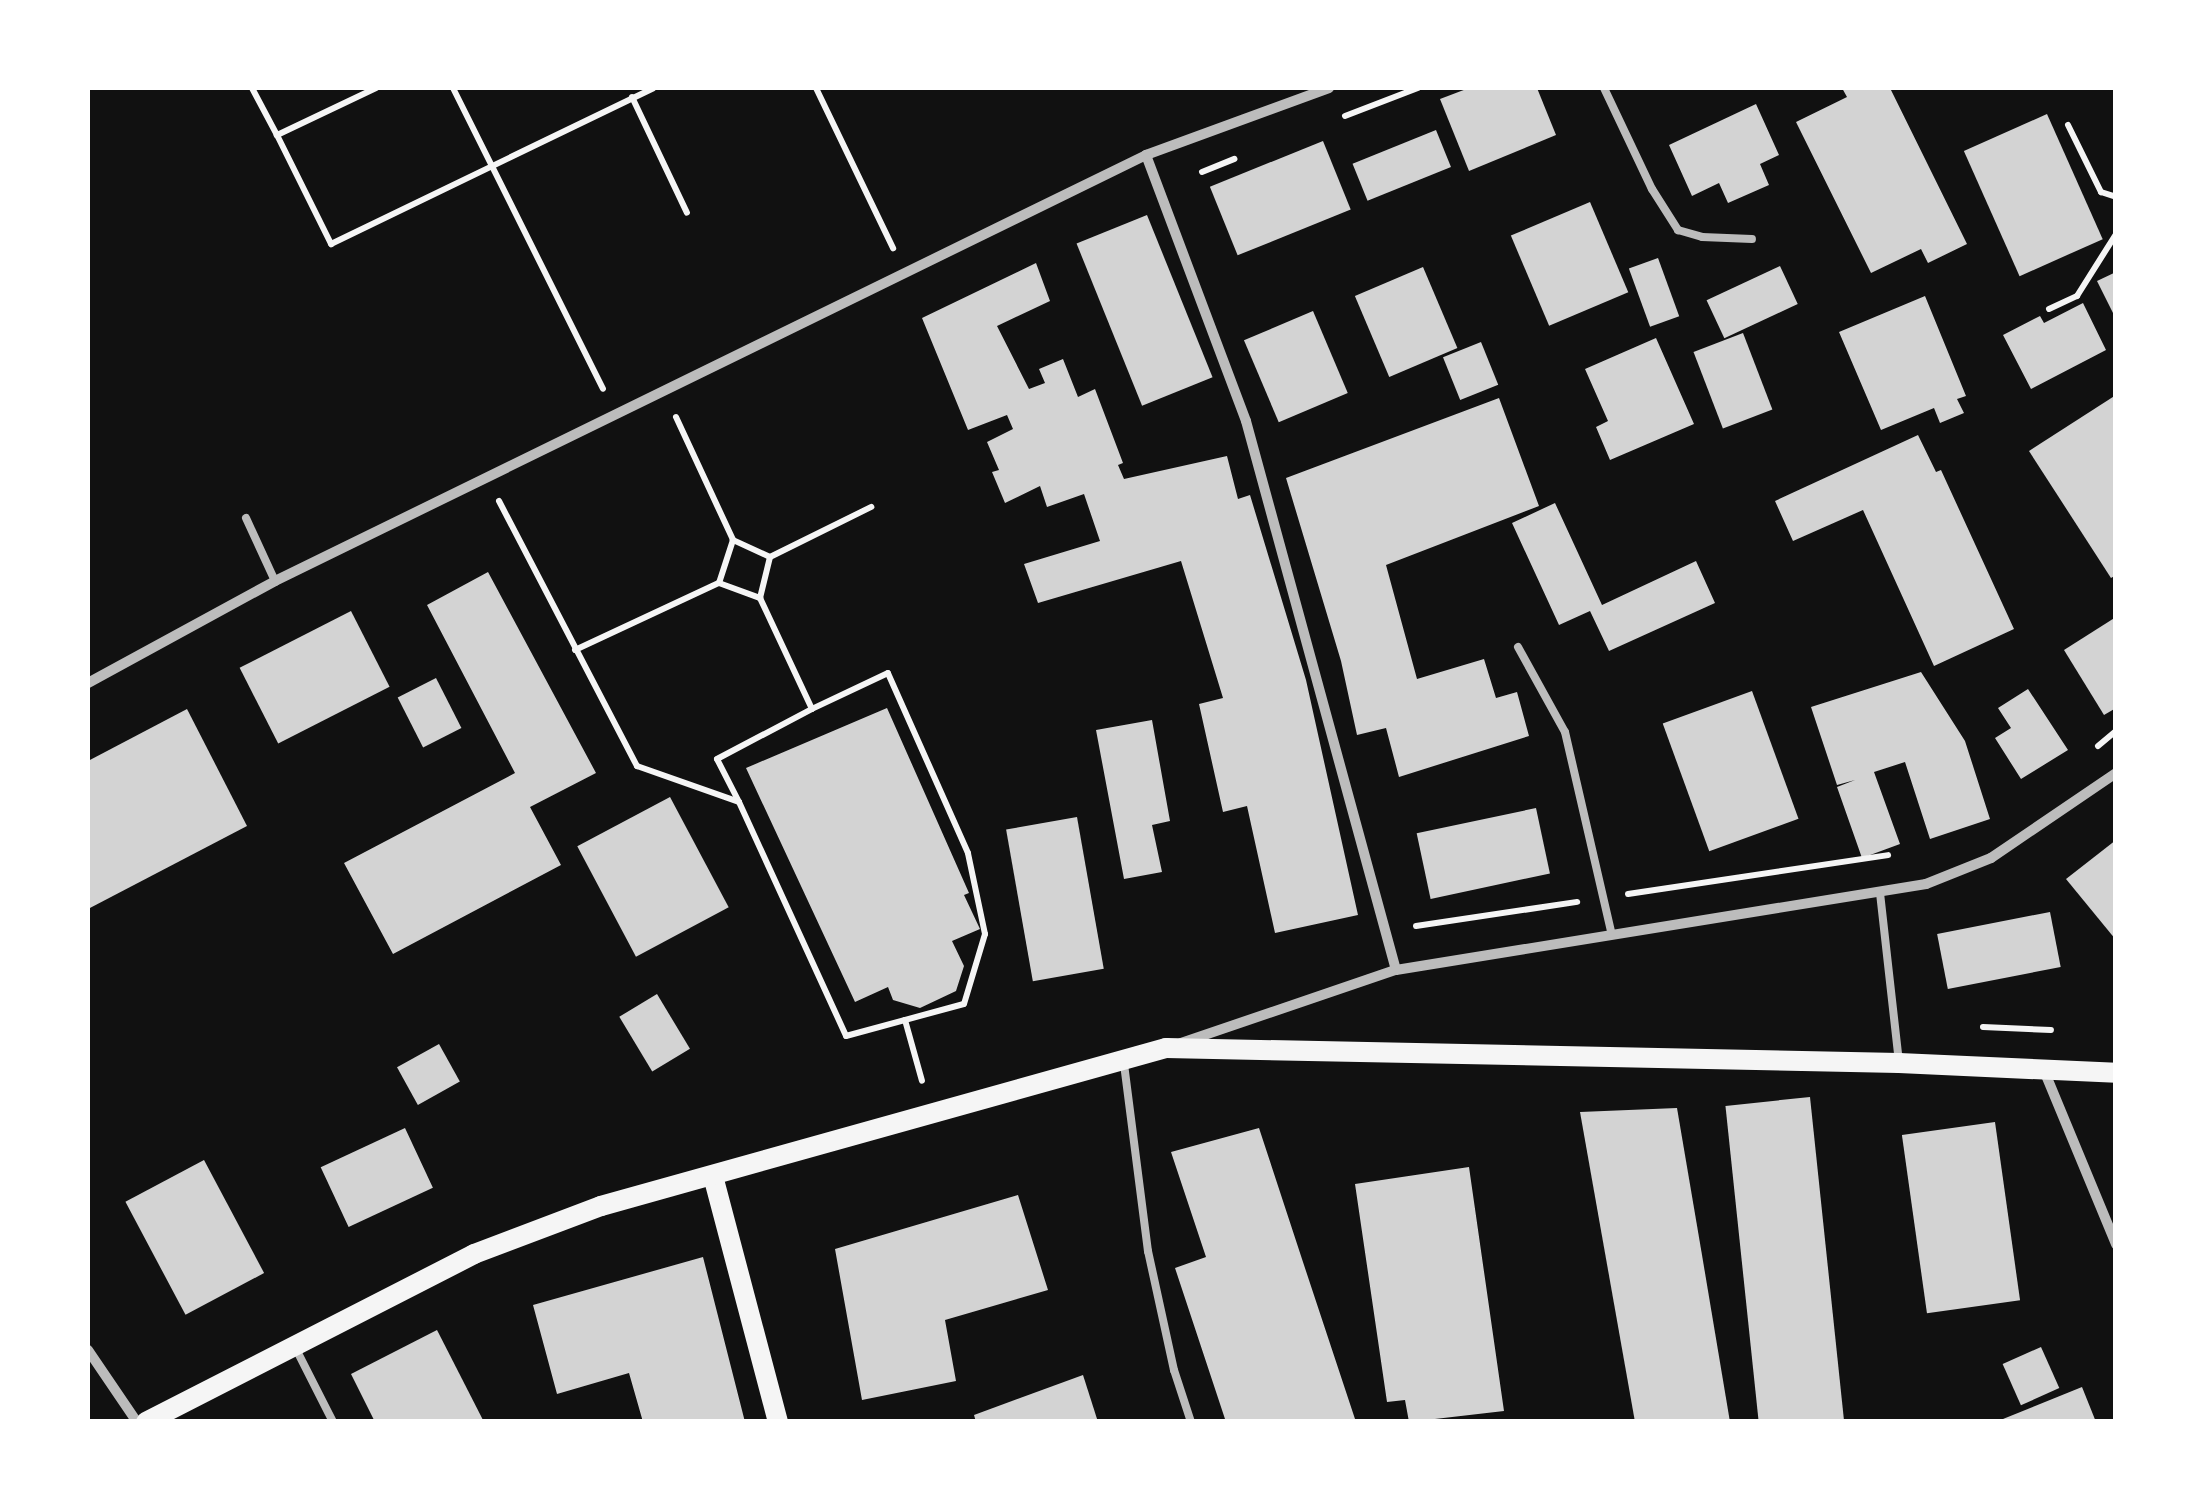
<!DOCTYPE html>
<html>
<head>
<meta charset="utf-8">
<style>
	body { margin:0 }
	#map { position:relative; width:2203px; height:1509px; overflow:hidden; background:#111; font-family:"Fira Sans Condensed",sans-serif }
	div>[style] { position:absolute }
	.building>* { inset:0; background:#d3d3d3; transform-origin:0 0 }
	.path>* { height:6px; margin:-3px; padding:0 3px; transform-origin:3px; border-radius:3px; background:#f5f5f5 }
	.service>* { height:8px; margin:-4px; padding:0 4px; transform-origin:4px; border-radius:4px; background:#bcbcbc }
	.minor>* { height:10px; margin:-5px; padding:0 5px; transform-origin:5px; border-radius:5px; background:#bcbcbc }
	.secondary>* { height:20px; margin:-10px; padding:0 10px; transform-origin:10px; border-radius:10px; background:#f5f5f5 }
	span { translate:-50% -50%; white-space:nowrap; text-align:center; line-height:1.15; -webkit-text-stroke:8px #fff; paint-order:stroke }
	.frame { position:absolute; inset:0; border:90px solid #fff; pointer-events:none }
</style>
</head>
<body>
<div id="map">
	<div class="building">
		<div style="clip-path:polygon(1469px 88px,1537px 88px,1556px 135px,1469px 171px,1440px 99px)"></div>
		<div style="clip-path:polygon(1842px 88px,1890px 88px,1967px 244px,1928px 263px,1921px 249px,1871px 273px,1796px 122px,1847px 97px)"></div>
		<div style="clip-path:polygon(1756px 104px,1779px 155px,1760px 164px,1769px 185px,1728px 203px,1719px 183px,1692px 196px,1669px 145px)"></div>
		<div style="left:2047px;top:114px;width:137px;height:91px;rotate:66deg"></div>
		<div style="left:1436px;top:130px;width:40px;height:90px;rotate:68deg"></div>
		<div style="left:1323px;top:141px;width:74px;height:122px;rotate:68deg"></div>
		<div style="left:1590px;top:202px;width:98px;height:86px;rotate:67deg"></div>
		<div style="left:1147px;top:215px;width:175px;height:76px;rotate:68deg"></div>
		<div style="left:1658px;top:258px;width:62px;height:31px;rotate:70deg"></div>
		<div style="clip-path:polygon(1036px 263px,1050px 301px,997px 326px,1029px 389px,1045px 383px,1039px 369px,1063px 359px,1078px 397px,1095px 389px,1123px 463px,1118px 465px,1124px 479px,1227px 456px,1238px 499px,1250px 495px,1306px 680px,1358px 915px,1275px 933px,1247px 806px,1223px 812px,1199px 704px,1223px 698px,1181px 561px,1038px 603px,1024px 564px,1100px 541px,1084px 494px,1047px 507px,1040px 486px,1005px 503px,992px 472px,999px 470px,987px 442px,1013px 429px,1007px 415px,968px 430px,922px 318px)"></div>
		<div style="left:1780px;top:266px;width:42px;height:81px;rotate:65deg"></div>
		<div style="left:1423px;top:267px;width:88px;height:74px;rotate:67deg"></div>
		<div style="clip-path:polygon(2116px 272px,2116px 319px,2097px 281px)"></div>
		<div style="clip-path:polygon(1925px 296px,1966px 396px,1957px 399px,1964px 413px,1940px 423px,1934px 408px,1881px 430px,1839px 332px)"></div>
		<div style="clip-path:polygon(2083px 303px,2106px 350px,2031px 389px,2003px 335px,2040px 316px,2044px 323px)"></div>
		<div style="left:1313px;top:311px;width:89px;height:75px;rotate:67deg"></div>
		<div style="left:1743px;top:333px;width:82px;height:53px;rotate:69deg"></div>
		<div style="clip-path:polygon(1656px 338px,1694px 424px,1610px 460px,1596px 427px,1608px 421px,1585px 369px)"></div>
		<div style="left:1481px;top:342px;width:46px;height:41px;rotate:68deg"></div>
		<div style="clip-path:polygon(2116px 395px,2116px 575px,2111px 578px,2029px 451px)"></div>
		<div style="clip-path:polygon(1499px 398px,1539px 506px,1386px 565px,1417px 679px,1484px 659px,1496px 698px,1517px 692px,1529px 736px,1399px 777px,1386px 728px,1357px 735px,1341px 661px,1286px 478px)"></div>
		<div style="clip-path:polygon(1918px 435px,1936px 472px,1941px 470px,2014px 629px,1934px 666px,1863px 510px,1793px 541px,1775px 501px)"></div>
		<div style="clip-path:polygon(1555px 503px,1602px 605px,1696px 561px,1715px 603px,1609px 651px,1590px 611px,1559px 625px,1512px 523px)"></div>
		<div style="clip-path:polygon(488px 572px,596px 773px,530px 807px,561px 865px,393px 954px,344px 863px,515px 773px,427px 605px)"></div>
		<div style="left:351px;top:611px;width:85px;height:125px;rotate:63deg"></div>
		<div style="clip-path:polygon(2116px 617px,2116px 708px,2104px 715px,2064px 650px)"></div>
		<div style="clip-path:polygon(1921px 672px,1965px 741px,1990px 819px,1930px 839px,1905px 762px,1874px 772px,1900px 844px,1862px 858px,1837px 787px,1855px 780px,1837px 785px,1811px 707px)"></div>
		<div style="left:436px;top:678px;width:56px;height:43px;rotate:63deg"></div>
		<div style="clip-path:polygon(2028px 689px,2068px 750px,2021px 779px,1995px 738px,2011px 728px,1998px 708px)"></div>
		<div style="left:1752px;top:691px;width:136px;height:95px;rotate:70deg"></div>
		<div style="clip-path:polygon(887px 708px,969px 893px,964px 895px,980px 929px,952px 941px,964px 966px,956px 991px,920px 1008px,893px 1000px,888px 987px,855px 1002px,746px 768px)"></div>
		<div style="clip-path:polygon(187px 709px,247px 826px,88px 909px,88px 761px)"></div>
		<div style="clip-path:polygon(1152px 720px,1170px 821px,1152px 825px,1162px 872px,1124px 879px,1096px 730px)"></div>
		<div style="left:670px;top:797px;width:125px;height:105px;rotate:62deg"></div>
		<div style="left:1536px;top:808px;width:67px;height:122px;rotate:78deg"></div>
		<div style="left:1077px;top:817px;width:154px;height:72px;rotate:80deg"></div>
		<div style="clip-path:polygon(2116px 840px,2116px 940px,2066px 879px)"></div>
		<div style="left:2050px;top:912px;width:56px;height:115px;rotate:79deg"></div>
		<div style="left:657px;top:994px;width:64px;height:44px;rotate:59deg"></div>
		<div style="left:439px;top:1044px;width:43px;height:48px;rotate:61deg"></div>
		<div style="left:1810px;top:1097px;width:327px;height:85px;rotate:84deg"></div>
		<div style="clip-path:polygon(1677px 1108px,1702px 1255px,1730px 1422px,1635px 1422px,1580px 1112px)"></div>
		<div style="left:1995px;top:1122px;width:180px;height:94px;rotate:82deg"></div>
		<div style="left:405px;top:1128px;width:66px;height:93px;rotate:65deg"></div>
		<div style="clip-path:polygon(1259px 1128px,1302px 1259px,1356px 1422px,1226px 1422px,1175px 1268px,1206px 1257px,1171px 1152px)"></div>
		<div style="left:204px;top:1160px;width:128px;height:89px;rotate:62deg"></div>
		<div style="clip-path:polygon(1469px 1167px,1504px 1411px,1409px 1422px,1405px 1400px,1387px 1402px,1355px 1184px)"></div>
		<div style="clip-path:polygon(1018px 1195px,1048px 1290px,945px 1320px,956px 1381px,862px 1400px,835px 1249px)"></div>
		<div style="clip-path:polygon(703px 1257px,745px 1422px,643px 1422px,629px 1373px,557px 1394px,533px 1305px)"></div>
		<div style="clip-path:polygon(437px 1330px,484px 1422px,375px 1422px,351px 1374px)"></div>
		<div style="left:2041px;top:1347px;width:45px;height:42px;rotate:66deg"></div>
		<div style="clip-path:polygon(1083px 1375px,1098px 1422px,976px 1422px,974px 1415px)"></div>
		<div style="clip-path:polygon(2082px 1387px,2096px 1422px,1998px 1422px,1998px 1421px)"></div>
	</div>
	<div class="path">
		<div style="left:252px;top:88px;width:53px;rotate:62deg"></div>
		<div style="left:376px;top:88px;width:110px;rotate:154.6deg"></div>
		<div style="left:277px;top:135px;width:122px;rotate:63.6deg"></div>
		<div style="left:331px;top:244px;width:358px;rotate:-25.8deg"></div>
		<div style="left:453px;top:88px;width:336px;rotate:63.5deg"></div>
		<div style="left:816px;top:88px;width:178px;rotate:64.3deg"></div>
		<div style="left:632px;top:97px;width:128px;rotate:64.6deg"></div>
		<div style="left:1345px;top:116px;width:78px;rotate:-21deg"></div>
		<div style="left:2068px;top:125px;width:75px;rotate:63.8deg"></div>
		<div style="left:2101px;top:192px;width:16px;rotate:18deg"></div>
		<div style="left:1202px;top:172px;width:35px;rotate:-22deg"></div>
		<div style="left:2049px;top:309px;width:31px;rotate:-25deg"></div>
		<div style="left:2077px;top:296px;width:73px;rotate:-57.8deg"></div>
		<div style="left:676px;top:417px;width:136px;rotate:65.1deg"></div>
		<div style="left:499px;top:501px;width:299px;rotate:62.5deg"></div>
		<div style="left:637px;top:766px;width:108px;rotate:19.4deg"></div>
		<div style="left:739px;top:802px;width:257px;rotate:65.4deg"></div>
		<div style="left:846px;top:1036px;width:122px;rotate:-15.2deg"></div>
		<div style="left:964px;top:1004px;width:73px;rotate:-73.3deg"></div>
		<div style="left:985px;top:934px;width:83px;rotate:-101.9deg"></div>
		<div style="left:968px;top:853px;width:197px;rotate:-114deg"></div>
		<div style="left:888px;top:673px;width:84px;rotate:154.7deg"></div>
		<div style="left:770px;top:557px;width:113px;rotate:-26.3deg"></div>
		<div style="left:575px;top:650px;width:159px;rotate:-25deg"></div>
		<div style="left:2098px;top:746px;width:23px;rotate:-40deg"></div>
		<div style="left:739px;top:802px;width:48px;rotate:-117.1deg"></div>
		<div style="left:717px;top:759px;width:107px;rotate:-27.8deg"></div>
		<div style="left:812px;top:709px;width:123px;rotate:-115.1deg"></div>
		<div style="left:760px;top:598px;width:42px;rotate:-76.3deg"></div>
		<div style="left:770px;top:557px;width:41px;rotate:-155.3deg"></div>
		<div style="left:733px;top:540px;width:45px;rotate:108deg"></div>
		<div style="left:719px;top:583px;width:44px;rotate:20.1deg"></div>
		<div style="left:1628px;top:894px;width:263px;rotate:-8.5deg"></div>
		<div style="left:1416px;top:926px;width:163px;rotate:-8.5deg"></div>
		<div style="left:905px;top:1020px;width:63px;rotate:74.4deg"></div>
		<div style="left:1983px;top:1027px;width:68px;rotate:2.5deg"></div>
	</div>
	<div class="service">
		<div style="left:1604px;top:88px;width:112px;rotate:64.6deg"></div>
		<div style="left:1652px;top:189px;width:49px;rotate:57.6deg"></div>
		<div style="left:1678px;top:230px;width:25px;rotate:16deg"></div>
		<div style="left:1702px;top:237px;width:50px;rotate:2.3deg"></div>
		<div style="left:246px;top:518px;width:69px;rotate:65.3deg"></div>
		<div style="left:1518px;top:647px;width:97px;rotate:61.1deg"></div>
		<div style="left:1565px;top:732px;width:208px;rotate:77deg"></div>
		<div style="left:1880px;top:893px;width:171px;rotate:83.6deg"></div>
		<div style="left:1124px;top:1064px;width:189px;rotate:82.7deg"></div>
		<div style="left:1148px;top:1251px;width:122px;rotate:77.7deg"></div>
		<div style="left:1174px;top:1370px;width:55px;rotate:71.9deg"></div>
		<div style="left:295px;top:1347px;width:84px;rotate:63.1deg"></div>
	</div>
	<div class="minor">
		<div style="left:1146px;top:155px;width:284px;rotate:69.4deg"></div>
		<div style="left:1246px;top:421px;width:569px;rotate:74.72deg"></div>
		<div style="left:88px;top:683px;width:213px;rotate:-28.6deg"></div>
		<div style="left:275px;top:581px;width:970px;rotate:-26.06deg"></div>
		<div style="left:1146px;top:155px;width:195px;rotate:-20.1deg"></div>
		<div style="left:1181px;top:1043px;width:227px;rotate:-18.8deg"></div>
		<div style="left:1396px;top:970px;width:537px;rotate:-9.22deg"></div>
		<div style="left:1926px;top:884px;width:70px;rotate:-21.8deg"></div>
		<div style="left:1991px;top:858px;width:151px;rotate:-34.2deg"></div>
		<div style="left:2043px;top:1068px;width:191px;rotate:67.5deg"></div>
		<div style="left:88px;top:1350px;width:87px;rotate:55.8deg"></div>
	</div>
	<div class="secondary">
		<div style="left:713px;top:1176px;width:254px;rotate:75.2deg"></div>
		<div style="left:146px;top:1422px;width:369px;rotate:-27.1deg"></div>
		<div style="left:474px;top:1254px;width:136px;rotate:-20.7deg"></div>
		<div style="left:601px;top:1206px;width:587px;rotate:-15.62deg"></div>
		<div style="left:1166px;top:1048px;width:733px;rotate:1.17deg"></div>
		<div style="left:1899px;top:1063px;width:217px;rotate:2.6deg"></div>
	</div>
	<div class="frame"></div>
</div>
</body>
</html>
